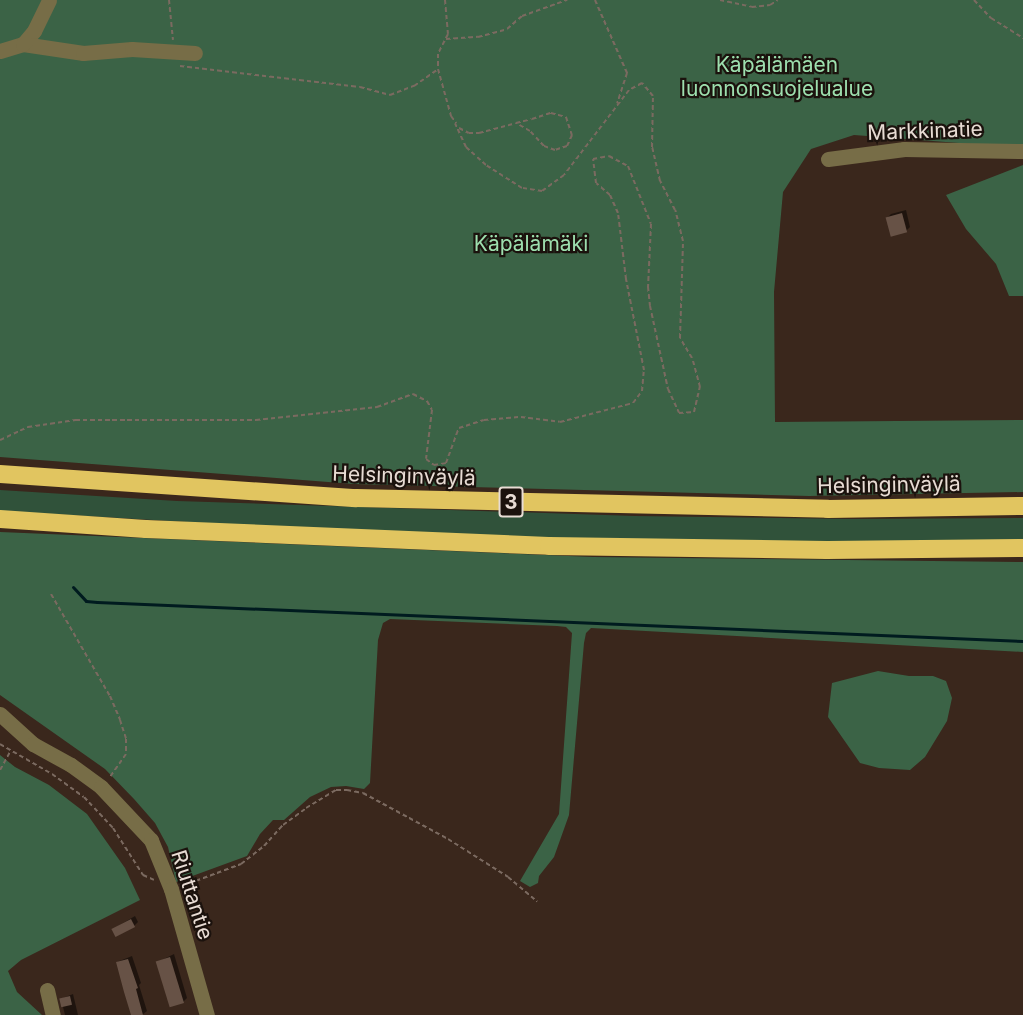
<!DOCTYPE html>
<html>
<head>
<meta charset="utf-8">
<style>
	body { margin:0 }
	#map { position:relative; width:1023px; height:1015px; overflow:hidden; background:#3a271c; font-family:Inter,sans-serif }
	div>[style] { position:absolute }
	.green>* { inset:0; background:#30523a }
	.forest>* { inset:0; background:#3b6346 }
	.shadow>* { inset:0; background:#0007 }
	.stream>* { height:3px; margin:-1.5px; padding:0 1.5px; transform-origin:1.5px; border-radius:1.5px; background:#001b1f }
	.building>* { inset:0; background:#675246; transform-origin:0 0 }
	.path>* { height:2px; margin-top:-1px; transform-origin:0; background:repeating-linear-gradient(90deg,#7b6a60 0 4.5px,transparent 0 7.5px) }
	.minor>* { height:15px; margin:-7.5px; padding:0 7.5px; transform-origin:7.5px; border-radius:7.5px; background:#776d47 }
	.highway>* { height:18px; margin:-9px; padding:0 9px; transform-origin:9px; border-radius:9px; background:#e1c560 }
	span { translate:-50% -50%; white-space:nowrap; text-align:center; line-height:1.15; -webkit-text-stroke:4.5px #1b120d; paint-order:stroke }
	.shield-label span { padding:2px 4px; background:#1b120d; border:2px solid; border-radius:4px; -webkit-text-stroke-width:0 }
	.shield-label { font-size:20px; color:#e8dcd4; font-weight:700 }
	.park-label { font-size:21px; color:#9ddfae }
	.street-label { font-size:21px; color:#e8dcd4 }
</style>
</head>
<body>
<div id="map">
	<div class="green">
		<div style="clip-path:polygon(0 490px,177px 501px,635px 516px,850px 519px,1023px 518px,1023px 541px,796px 543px,568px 539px,273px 527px,0 511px)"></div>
	</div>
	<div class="forest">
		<div style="clip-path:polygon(0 0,1023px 0,1023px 148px,854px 135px,811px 149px,783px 192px,774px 292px,775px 422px,1023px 420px,1023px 492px,809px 496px,354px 484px,0 457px)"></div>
		<div style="clip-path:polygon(1023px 165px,1023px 296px,1009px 296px,996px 264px,966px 229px,946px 195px)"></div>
		<div style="clip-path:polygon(0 532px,593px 557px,1023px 562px,1023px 652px,591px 628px,586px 633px,584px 643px,569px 815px,554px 857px,539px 876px,538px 883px,530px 887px,520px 881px,559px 814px,572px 633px,566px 627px,557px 626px,390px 619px,383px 623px,378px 640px,370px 783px,364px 789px,346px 786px,331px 787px,310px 797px,284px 820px,273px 820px,260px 834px,247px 856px,176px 882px,168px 847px,155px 823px,134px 799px,105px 769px,0 695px)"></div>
		<div style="clip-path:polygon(878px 671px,909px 676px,933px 676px,946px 681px,952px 698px,947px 721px,925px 757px,910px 770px,879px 768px,860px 763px,828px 717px,832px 683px)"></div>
		<div style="clip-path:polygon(0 755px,15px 767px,49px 785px,87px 814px,125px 868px,140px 900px,21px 960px,8px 971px,17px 992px,42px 1015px,0 1015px)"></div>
	</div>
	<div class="shadow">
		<div style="clip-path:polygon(906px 210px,910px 227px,906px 231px,887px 218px,891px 214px)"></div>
		<div style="clip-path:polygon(135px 916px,138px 922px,134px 926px,113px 929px)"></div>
		<div style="clip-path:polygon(174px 954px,187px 998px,183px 1002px,158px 962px)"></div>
		<div style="clip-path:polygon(132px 956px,141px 983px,139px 985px,147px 1011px,142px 1015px,133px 1015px,117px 962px)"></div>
		<div style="clip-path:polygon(73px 994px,78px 1015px,65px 1015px,61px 999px)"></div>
	</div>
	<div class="stream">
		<div style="left:73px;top:587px;width:19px;rotate:47deg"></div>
		<div style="left:86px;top:601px;width:11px;rotate:5deg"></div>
		<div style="left:97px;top:602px;width:927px;rotate:2.41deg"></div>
	</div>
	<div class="building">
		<div style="left:902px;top:213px;width:20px;height:17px;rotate:75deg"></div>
		<div style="left:131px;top:919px;width:9px;height:22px;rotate:63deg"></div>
		<div style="left:170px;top:957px;width:48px;height:15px;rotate:73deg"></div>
		<div style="clip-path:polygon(128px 959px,138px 988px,136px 989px,143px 1015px,131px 1015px,124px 992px,116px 962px)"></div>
		<div style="left:70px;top:996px;width:9px;height:11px;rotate:77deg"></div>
	</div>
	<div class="path">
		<div style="left:169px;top:0;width:40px;rotate:84.3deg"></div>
		<div style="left:445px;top:0;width:34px;rotate:85deg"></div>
		<div style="left:448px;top:34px;width:22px;rotate:117deg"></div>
		<div style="left:438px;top:54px;width:15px;rotate:90deg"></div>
		<div style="left:438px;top:69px;width:49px;rotate:74.5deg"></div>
		<div style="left:451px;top:116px;width:9px;rotate:54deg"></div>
		<div style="left:595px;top:0;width:80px;rotate:66.3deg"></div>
		<div style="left:627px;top:73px;width:32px;rotate:108deg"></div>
		<div style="left:720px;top:0;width:33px;rotate:12deg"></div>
		<div style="left:752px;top:7px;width:18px;rotate:-6deg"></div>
		<div style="left:770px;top:5px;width:9px;rotate:-32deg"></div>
		<div style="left:974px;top:0;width:25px;rotate:47deg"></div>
		<div style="left:991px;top:18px;width:38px;rotate:32deg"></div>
		<div style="left:446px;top:39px;width:32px;rotate:-4deg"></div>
		<div style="left:478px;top:37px;width:30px;rotate:-15deg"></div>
		<div style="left:507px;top:29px;width:20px;rotate:-41deg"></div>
		<div style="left:522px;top:16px;width:48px;rotate:-19.6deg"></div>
		<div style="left:180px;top:66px;width:181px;rotate:6.7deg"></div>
		<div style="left:360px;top:87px;width:31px;rotate:15deg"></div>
		<div style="left:390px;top:95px;width:26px;rotate:-21deg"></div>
		<div style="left:414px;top:86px;width:29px;rotate:-35deg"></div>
		<div style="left:459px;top:128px;width:11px;rotate:27deg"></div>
		<div style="left:469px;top:133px;width:10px"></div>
		<div style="left:479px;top:133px;width:38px;rotate:-15deg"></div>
		<div style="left:516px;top:123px;width:16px;rotate:-14deg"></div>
		<div style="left:532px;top:119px;width:20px;rotate:-18deg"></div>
		<div style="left:551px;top:113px;width:16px;rotate:15deg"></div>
		<div style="left:566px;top:117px;width:19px;rotate:72deg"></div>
		<div style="left:572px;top:135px;width:12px;rotate:114deg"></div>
		<div style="left:567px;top:146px;width:13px;rotate:162deg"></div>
		<div style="left:555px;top:150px;width:12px;rotate:-160deg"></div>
		<div style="left:544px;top:146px;width:21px;rotate:-133deg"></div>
		<div style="left:530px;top:131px;width:16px;rotate:-150deg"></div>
		<div style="left:0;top:440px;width:31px;rotate:-25deg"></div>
		<div style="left:28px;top:427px;width:48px;rotate:-8.5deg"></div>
		<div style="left:75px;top:420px;width:181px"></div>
		<div style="left:256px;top:420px;width:122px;rotate:-6.1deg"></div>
		<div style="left:377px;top:407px;width:38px;rotate:-20deg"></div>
		<div style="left:413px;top:394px;width:16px;rotate:27deg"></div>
		<div style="left:427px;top:401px;width:10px;rotate:61deg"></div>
		<div style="left:432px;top:410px;width:49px;rotate:97deg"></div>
		<div style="left:426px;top:459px;width:10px;rotate:37deg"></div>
		<div style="left:434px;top:465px;width:12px;rotate:-9deg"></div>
		<div style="left:446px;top:463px;width:37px;rotate:-70deg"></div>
		<div style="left:459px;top:428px;width:26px;rotate:-18deg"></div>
		<div style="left:484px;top:420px;width:37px;rotate:-5deg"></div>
		<div style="left:521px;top:417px;width:39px;rotate:7deg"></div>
		<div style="left:560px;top:422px;width:75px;rotate:-14.6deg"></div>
		<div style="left:633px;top:403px;width:15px;rotate:-53deg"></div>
		<div style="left:642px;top:391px;width:21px;rotate:-85deg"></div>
		<div style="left:644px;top:370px;width:93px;rotate:-101.2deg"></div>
		<div style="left:626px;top:279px;width:66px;rotate:-96.9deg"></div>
		<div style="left:618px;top:213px;width:20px;rotate:-114deg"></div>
		<div style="left:610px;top:195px;width:18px;rotate:-139deg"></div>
		<div style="left:596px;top:183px;width:24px;rotate:-97deg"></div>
		<div style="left:593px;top:159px;width:16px;rotate:-11deg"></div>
		<div style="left:609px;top:156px;width:21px;rotate:28deg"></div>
		<div style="left:628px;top:166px;width:62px;rotate:68.4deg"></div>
		<div style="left:651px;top:224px;width:63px;rotate:92.7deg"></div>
		<div style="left:648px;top:287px;width:19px;rotate:84deg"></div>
		<div style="left:650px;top:306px;width:85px;rotate:77.8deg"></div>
		<div style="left:668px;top:389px;width:26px;rotate:65deg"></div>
		<div style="left:679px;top:413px;width:15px;rotate:-4deg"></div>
		<div style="left:694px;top:412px;width:26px;rotate:-77deg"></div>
		<div style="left:700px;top:387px;width:30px;rotate:-105deg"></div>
		<div style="left:692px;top:358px;width:23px;rotate:-121deg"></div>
		<div style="left:680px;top:338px;width:97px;rotate:-88.2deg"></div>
		<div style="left:683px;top:241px;width:32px;rotate:-104deg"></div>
		<div style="left:675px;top:210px;width:33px;rotate:-117deg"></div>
		<div style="left:660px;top:181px;width:35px;rotate:-103deg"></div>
		<div style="left:652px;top:147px;width:51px;rotate:-88.9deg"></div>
		<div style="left:653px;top:96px;width:17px;rotate:-130deg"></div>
		<div style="left:642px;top:83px;width:15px;rotate:152deg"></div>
		<div style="left:629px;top:90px;width:107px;rotate:127.4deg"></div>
		<div style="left:564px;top:175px;width:27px;rotate:144deg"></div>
		<div style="left:542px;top:191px;width:20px;rotate:-171deg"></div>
		<div style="left:522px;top:188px;width:43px;rotate:-147.4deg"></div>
		<div style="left:486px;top:165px;width:27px;rotate:-138deg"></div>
		<div style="left:466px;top:147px;width:26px;rotate:-115deg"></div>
		<div style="left:51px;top:594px;width:118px;rotate:60deg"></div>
		<div style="left:110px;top:696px;width:26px;rotate:67deg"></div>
		<div style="left:120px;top:720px;width:20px;rotate:72deg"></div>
		<div style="left:126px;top:739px;width:15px;rotate:90deg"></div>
		<div style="left:126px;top:754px;width:29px;rotate:125deg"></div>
		<div style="left:0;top:744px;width:60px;rotate:30deg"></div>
		<div style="left:52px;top:774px;width:39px;rotate:36deg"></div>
		<div style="left:84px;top:797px;width:42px;rotate:46.9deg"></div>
		<div style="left:113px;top:828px;width:56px;rotate:57.4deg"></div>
		<div style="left:143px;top:875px;width:12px;rotate:24deg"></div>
		<div style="left:0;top:770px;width:21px;rotate:-61deg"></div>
		<div style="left:182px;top:886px;width:63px;rotate:-20.4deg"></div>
		<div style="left:241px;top:864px;width:29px;rotate:-38deg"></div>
		<div style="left:264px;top:846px;width:28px;rotate:-48deg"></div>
		<div style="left:283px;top:825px;width:29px;rotate:-36deg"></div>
		<div style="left:306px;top:808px;width:35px;rotate:-31deg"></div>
		<div style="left:336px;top:790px;width:11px"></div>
		<div style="left:347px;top:790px;width:16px;rotate:11deg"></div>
		<div style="left:363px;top:793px;width:97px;rotate:28.4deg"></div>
		<div style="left:448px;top:839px;width:71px;rotate:32.3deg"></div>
		<div style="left:508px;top:877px;width:38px;rotate:40deg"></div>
	</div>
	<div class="minor">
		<div style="left:23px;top:44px;width:61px;rotate:8.5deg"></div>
		<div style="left:83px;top:53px;width:49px;rotate:-4.7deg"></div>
		<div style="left:132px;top:49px;width:63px;rotate:3.6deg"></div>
		<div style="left:0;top:51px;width:24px;rotate:-17deg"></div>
		<div style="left:23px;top:44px;width:17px;rotate:-50deg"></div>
		<div style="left:34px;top:31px;width:34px;rotate:-64deg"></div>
		<div style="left:828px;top:159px;width:77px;rotate:-7.5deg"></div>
		<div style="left:904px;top:149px;width:119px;rotate:1deg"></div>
		<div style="left:0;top:714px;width:45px;rotate:42.3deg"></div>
		<div style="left:33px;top:744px;width:43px;rotate:28.9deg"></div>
		<div style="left:71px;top:765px;width:37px;rotate:36deg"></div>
		<div style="left:101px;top:787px;width:73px;rotate:46.7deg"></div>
		<div style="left:151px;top:840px;width:53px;rotate:67.8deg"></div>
		<div style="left:171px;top:889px;width:131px;rotate:74.1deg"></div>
		<div style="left:47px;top:990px;width:26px;rotate:77deg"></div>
	</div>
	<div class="highway">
		<div style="left:0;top:474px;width:357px;rotate:3.9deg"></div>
		<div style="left:356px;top:498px;width:472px;rotate:1.3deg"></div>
		<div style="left:828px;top:509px;width:195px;rotate:-0.9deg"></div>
		<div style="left:0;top:519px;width:146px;rotate:3.9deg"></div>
		<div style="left:146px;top:529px;width:403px;rotate:2.4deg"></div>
		<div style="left:549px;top:546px;width:278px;rotate:0.8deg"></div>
		<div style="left:827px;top:550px;width:196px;rotate:-0.6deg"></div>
	</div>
	<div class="shield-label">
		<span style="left:511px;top:502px">3</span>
	</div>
	<div class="park-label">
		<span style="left:777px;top:77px">Käpälämäen<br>luonnonsuojelualue</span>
		<span style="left:531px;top:244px">Käpälämäki</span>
	</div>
	<div class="street-label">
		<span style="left:925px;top:131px;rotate:-2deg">Markkinatie</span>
		<span style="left:404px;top:476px;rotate:2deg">Helsinginväylä</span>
		<span style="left:889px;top:485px;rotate:-1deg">Helsinginväylä</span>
		<span style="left:192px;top:895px;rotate:72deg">Riuttantie</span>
	</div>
</div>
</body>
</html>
